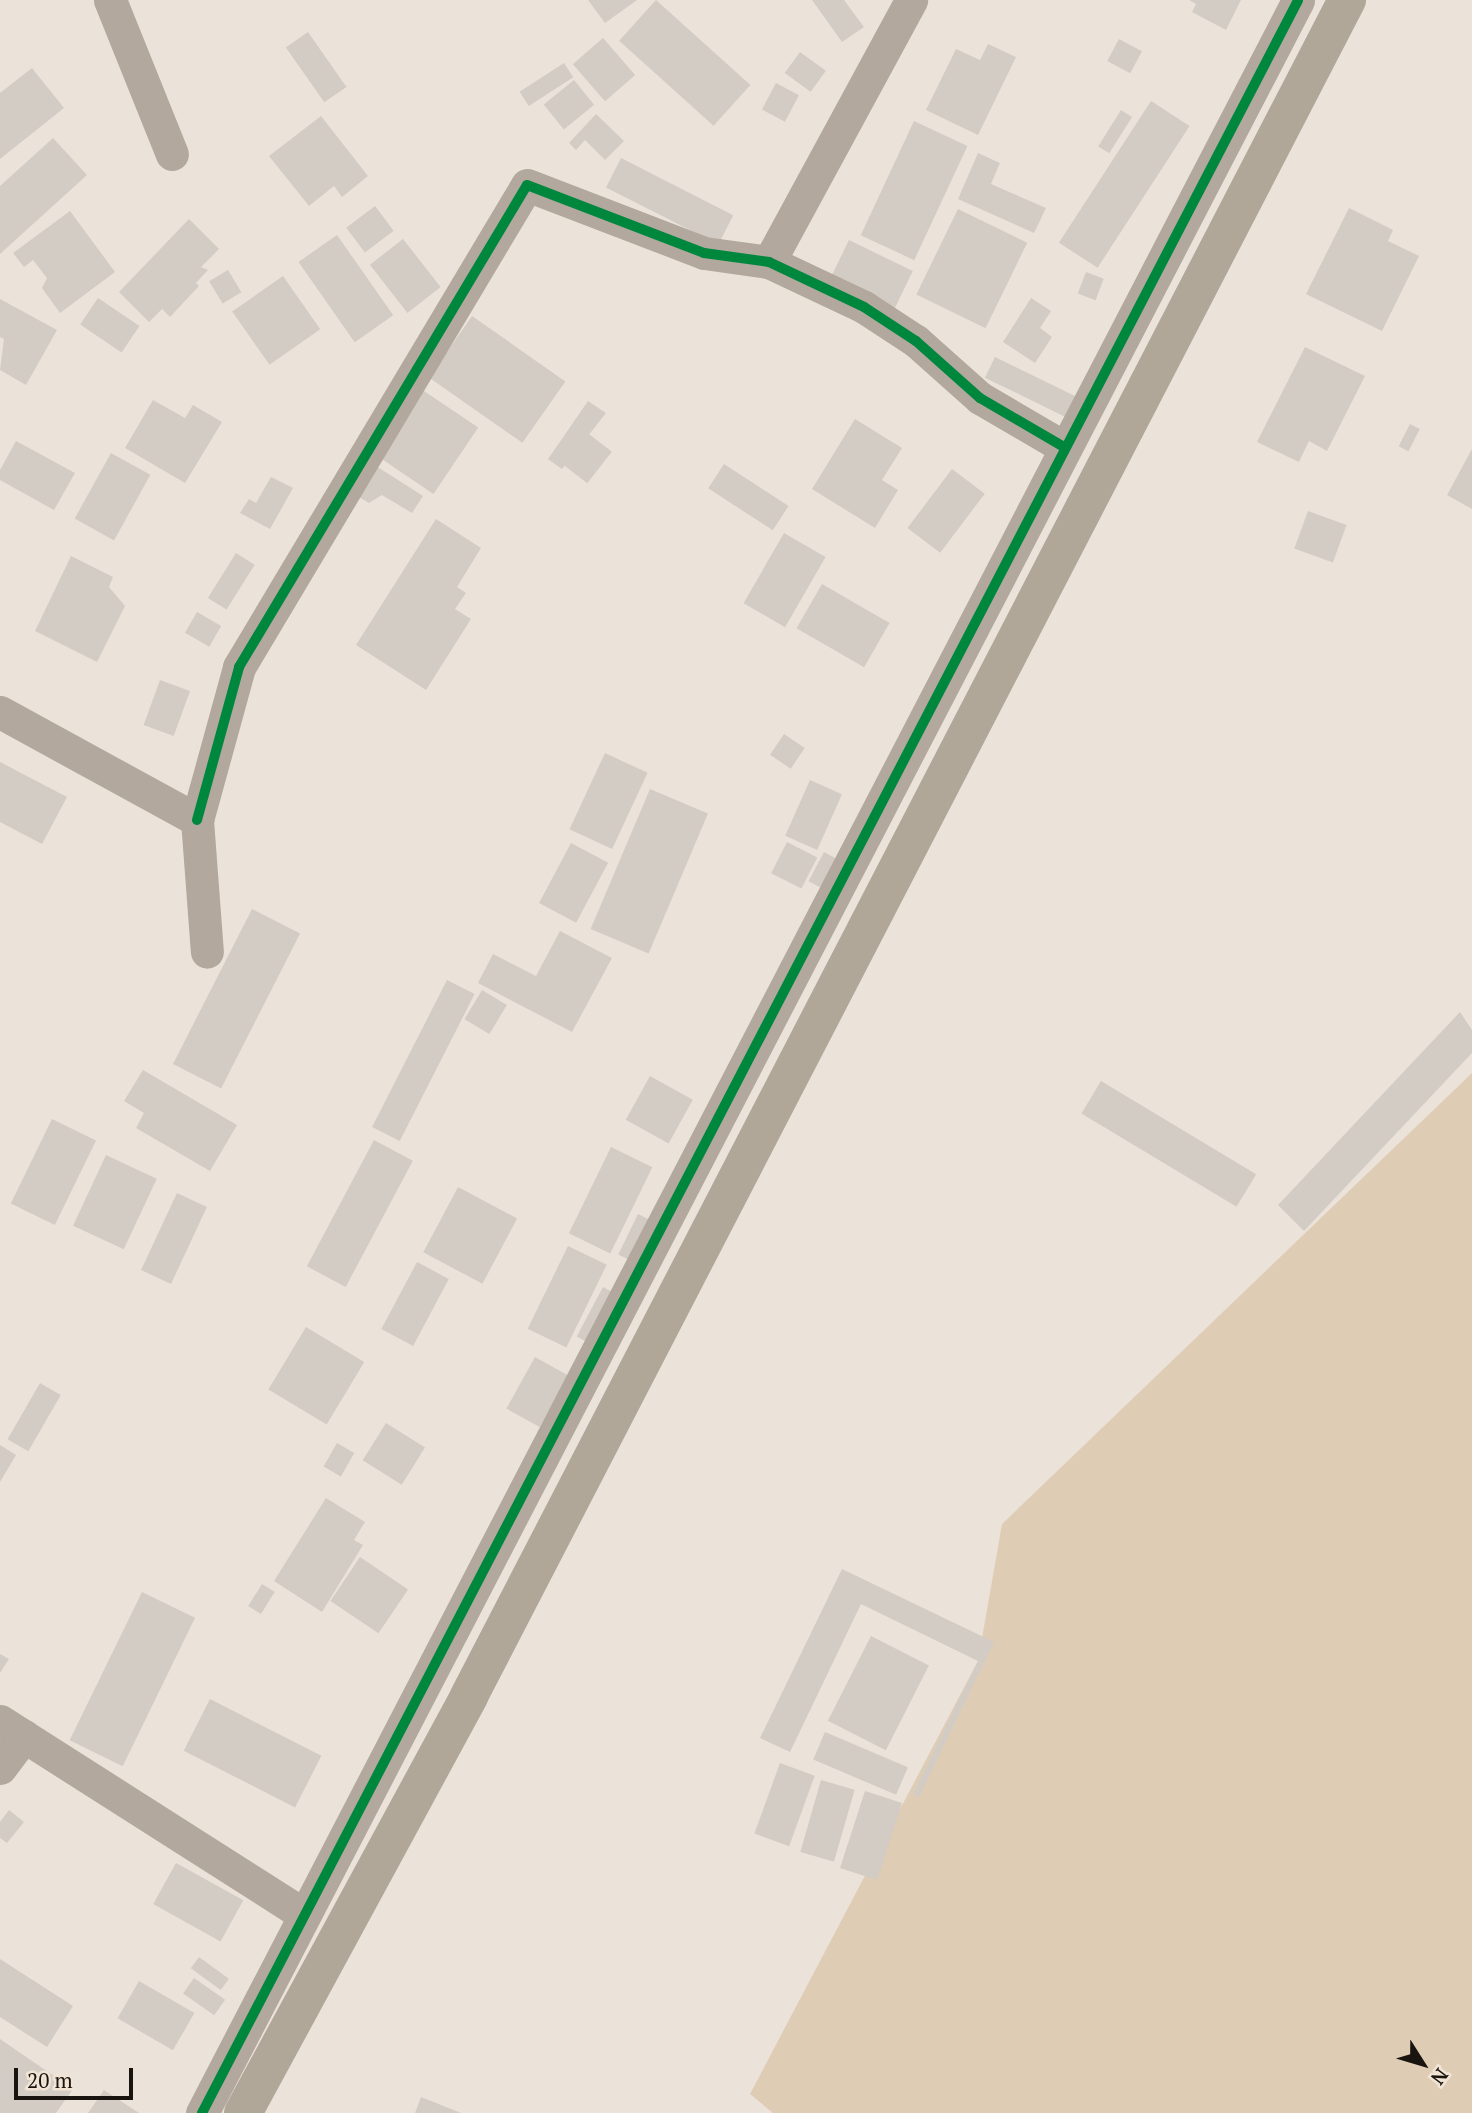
<!DOCTYPE html>
<html>
<head>
<meta charset="utf-8">
<style>
	body { margin:0 }
	#map { position:relative; width:1472px; height:2113px; overflow:hidden; background:#ebe3da; font-family:"PT Serif",serif }
	div>[style] { position:absolute }
	.green>* { inset:0; background:#dfccb5 }
	.building>* { inset:0; background:#d2ccc5; transform-origin:0 0 }
	.street>* { height:33px; margin:-16.5px; padding:0 16.5px; transform-origin:16.5px; border-radius:16.5px; background:#b3a89d }
	.secondary>* { height:38px; margin:-19px; padding:0 19px; transform-origin:19px; border-radius:19px; background:#b0a799 }
	.cycleway>* { height:10px; margin:-5px; padding:0 5px; transform-origin:5px; border-radius:5px; background:#00873e }
	span { translate:-50% -50%; white-space:nowrap; text-align:center; line-height:1.15; -webkit-text-stroke:5px #f1e4d4; paint-order:stroke }
	.north { position:absolute; left:1388px; top:2029px; width:70px; height:70px; -webkit-text-stroke:5px #f1e4d4; paint-order:stroke; rotate:127deg; font-size:19px; font-weight:700; line-height:28px; text-align:center; color:#19140f }
	.north::after { content:''; display:block; margin:auto; width:24px; height:32px; background:#19140f; clip-path:polygon(50% 0,100% 100%,50% 72%,0 100%) }
	.scale { position:absolute; left:14px; top:2068px; width:119px; height:32px; box-sizing:border-box; border:4px solid #19140f; border-top:0; padding-left:9px; font-size:21px; line-height:24px; white-space:nowrap; color:#19140f; -webkit-text-stroke:5px #f1e4d4; paint-order:stroke }
</style>
</head>
<body>
<div id="map">
	<div class="green">
		<div style="clip-path:polygon(1472px 1073px,1472px 2113px,773px 2113px,750px 2094px,978px 1661px,1002px 1524px)"></div>
	</div>
	<div class="building">
		<div style="clip-path:polygon(588px 0,637px 0,605px 23px)"></div>
		<div style="left:656px;top:0;width:127px;height:55px;rotate:42deg"></div>
		<div style="clip-path:polygon(812px 0,844px 0,864px 27px,842px 42px)"></div>
		<div style="clip-path:polygon(1189px 0,1241px 0,1226px 30px,1192px 12px,1196px 4px)"></div>
		<div style="left:308px;top:32px;width:67px;height:27px;rotate:55deg"></div>
		<div style="left:603px;top:38px;width:49px;height:40px;rotate:49deg"></div>
		<div style="left:1119px;top:39px;width:26px;height:25px;rotate:28deg"></div>
		<div style="clip-path:polygon(988px 44px,1016px 57px,978px 135px,926px 110px,956px 49px,980px 60px)"></div>
		<div style="left:800px;top:52px;width:32px;height:26px;rotate:36deg"></div>
		<div style="left:564px;top:63px;width:17px;height:53px;rotate:57deg"></div>
		<div style="clip-path:polygon(32px 68px,64px 108px,0 159px,0 93px)"></div>
		<div style="left:574px;top:80px;width:32px;height:39px;rotate:51deg"></div>
		<div style="left:776px;top:83px;width:26px;height:30px;rotate:28deg"></div>
		<div style="left:1151px;top:101px;width:46px;height:169px;rotate:33deg"></div>
		<div style="left:1121px;top:110px;width:13px;height:43px;rotate:32deg"></div>
		<div style="clip-path:polygon(596px 114px,624px 141px,605px 160px,585px 140px,576px 150px,569px 143px)"></div>
		<div style="clip-path:polygon(321px 116px,368px 176px,342px 197px,334px 186px,309px 206px,269px 156px)"></div>
		<div style="left:914px;top:121px;width:59px;height:126px;rotate:25deg"></div>
		<div style="clip-path:polygon(53px 138px,87px 175px,0 254px,0 186px)"></div>
		<div style="clip-path:polygon(978px 153px,1000px 163px,991px 184px,1046px 208px,1034px 233px,958px 199px)"></div>
		<div style="left:621px;top:158px;width:126px;height:33px;rotate:27deg"></div>
		<div style="left:375px;top:206px;width:31px;height:36px;rotate:53deg"></div>
		<div style="clip-path:polygon(1349px 208px,1393px 230px,1388px 241px,1419px 256px,1382px 331px,1306px 294px)"></div>
		<div style="left:958px;top:209px;width:77px;height:95px;rotate:26deg"></div>
		<div style="clip-path:polygon(70px 211px,115px 272px,60px 313px,42px 288px,47px 278px,33px 260px,24px 267px,13px 253px)"></div>
		<div style="clip-path:polygon(189px 219px,219px 249px,201px 267px,208px 270px,196px 283px,199px 286px,170px 317px,162px 309px,149px 322px,119px 292px)"></div>
		<div style="left:337px;top:235px;width:98px;height:47px;rotate:55deg"></div>
		<div style="left:403px;top:239px;width:61px;height:42px;rotate:52deg"></div>
		<div style="left:849px;top:240px;width:71px;height:44px;rotate:26deg"></div>
		<div style="left:228px;top:270px;width:26px;height:22px;rotate:59deg"></div>
		<div style="left:1086px;top:272px;width:19px;height:23px;rotate:21deg"></div>
		<div style="left:283px;top:276px;width:65px;height:62px;rotate:55deg"></div>
		<div style="left:98px;top:298px;width:50px;height:32px;rotate:34deg"></div>
		<div style="clip-path:polygon(1031px 298px,1051px 311px,1040px 328px,1052px 337px,1035px 363px,1003px 342px)"></div>
		<div style="clip-path:polygon(0 299px,57px 330px,26px 385px,0 370px,4px 339px,0 337px)"></div>
		<div style="left:472px;top:316px;width:114px;height:75px;rotate:35deg"></div>
		<div style="clip-path:polygon(1305px 347px,1365px 376px,1327px 451px,1309px 441px,1299px 462px,1257px 442px)"></div>
		<div style="left:995px;top:357px;width:102px;height:23px;rotate:26deg"></div>
		<div style="left:421px;top:389px;width:69px;height:80px;rotate:34deg"></div>
		<div style="clip-path:polygon(153px 400px,185px 418px,193px 405px,222px 422px,185px 483px,125px 448px)"></div>
		<div style="clip-path:polygon(588px 401px,606px 413px,562px 469px,548px 459px)"></div>
		<div style="clip-path:polygon(855px 419px,902px 448px,882px 480px,898px 490px,875px 528px,812px 489px)"></div>
		<div style="left:1410px;top:424px;width:11px;height:25px;rotate:27deg"></div>
		<div style="left:589px;top:434px;width:29px;height:40px;rotate:38deg"></div>
		<div style="clip-path:polygon(16px 441px,75px 473px,54px 510px,0 480px,0 470px)"></div>
		<div style="clip-path:polygon(1472px 449px,1472px 509px,1447px 495px)"></div>
		<div style="left:111px;top:453px;width:45px;height:75px;rotate:29deg"></div>
		<div style="clip-path:polygon(373px 464px,423px 496px,412px 513px,382px 495px,369px 503px,354px 494px)"></div>
		<div style="left:724px;top:464px;width:77px;height:29px;rotate:33deg"></div>
		<div style="left:952px;top:469px;width:41px;height:74px;rotate:37deg"></div>
		<div style="clip-path:polygon(271px 477px,293px 488px,270px 529px,240px 513px,249px 499px,256px 503px)"></div>
		<div style="left:1308px;top:511px;width:41px;height:40px;rotate:20deg"></div>
		<div style="clip-path:polygon(436px 519px,481px 548px,457px 587px,466px 593px,455px 609px,471px 619px,426px 690px,356px 645px)"></div>
		<div style="left:784px;top:533px;width:48px;height:81px;rotate:30deg"></div>
		<div style="left:236px;top:553px;width:22px;height:53px;rotate:32deg"></div>
		<div style="clip-path:polygon(71px 556px,113px 577px,109px 587px,125px 606px,97px 662px,35px 631px)"></div>
		<div style="left:822px;top:584px;width:78px;height:51px;rotate:30deg"></div>
		<div style="left:197px;top:612px;width:28px;height:24px;rotate:30deg"></div>
		<div style="left:160px;top:680px;width:32px;height:48px;rotate:20deg"></div>
		<div style="left:784px;top:734px;width:25px;height:25px;rotate:34deg"></div>
		<div style="left:605px;top:753px;width:47px;height:84px;rotate:25deg"></div>
		<div style="clip-path:polygon(0 762px,67px 797px,42px 844px,0 822px)"></div>
		<div style="left:810px;top:780px;width:35px;height:61px;rotate:24deg"></div>
		<div style="left:650px;top:789px;width:63px;height:152px;rotate:23deg"></div>
		<div style="left:787px;top:842px;width:34px;height:35px;rotate:27deg"></div>
		<div style="left:571px;top:843px;width:42px;height:68px;rotate:28deg"></div>
		<div style="left:824px;top:852px;width:19px;height:33px;rotate:28deg"></div>
		<div style="left:252px;top:909px;width:54px;height:174px;rotate:27deg"></div>
		<div style="clip-path:polygon(560px 931px,612px 958px,572px 1032px,478px 983px,493px 954px,536px 976px)"></div>
		<div style="left:447px;top:980px;width:31px;height:165px;rotate:27deg"></div>
		<div style="left:482px;top:990px;width:29px;height:34px;rotate:31deg"></div>
		<div style="clip-path:polygon(1460px 1012px,1472px 1030px,1472px 1053px,1304px 1231px,1278px 1205px)"></div>
		<div style="clip-path:polygon(143px 1070px,237px 1125px,210px 1171px,136px 1128px,144px 1113px,124px 1101px)"></div>
		<div style="left:650px;top:1076px;width:49px;height:50px;rotate:29deg"></div>
		<div style="left:1101px;top:1081px;width:181px;height:38px;rotate:31deg"></div>
		<div style="left:52px;top:1119px;width:49px;height:94px;rotate:26deg"></div>
		<div style="left:374px;top:1140px;width:44px;height:143px;rotate:28deg"></div>
		<div style="left:611px;top:1147px;width:46px;height:96px;rotate:26deg"></div>
		<div style="left:106px;top:1155px;width:56px;height:78px;rotate:25deg"></div>
		<div style="left:458px;top:1187px;width:67px;height:74px;rotate:28deg"></div>
		<div style="left:177px;top:1193px;width:33px;height:85px;rotate:25deg"></div>
		<div style="left:638px;top:1214px;width:25px;height:45px;rotate:26deg"></div>
		<div style="left:568px;top:1246px;width:43px;height:92px;rotate:26deg"></div>
		<div style="left:417px;top:1262px;width:36px;height:76px;rotate:28deg"></div>
		<div style="left:603px;top:1287px;width:24px;height:56px;rotate:28deg"></div>
		<div style="left:306px;top:1327px;width:68px;height:73px;rotate:31deg"></div>
		<div style="left:535px;top:1357px;width:38px;height:59px;rotate:29deg"></div>
		<div style="left:40px;top:1383px;width:24px;height:65px;rotate:30deg"></div>
		<div style="left:386px;top:1423px;width:46px;height:44px;rotate:32deg"></div>
		<div style="left:337px;top:1443px;width:20px;height:27px;rotate:30deg"></div>
		<div style="clip-path:polygon(0 1445px,16px 1455px,0 1482px)"></div>
		<div style="clip-path:polygon(326px 1498px,365px 1522px,354px 1540px,363px 1545px,322px 1612px,274px 1581px)"></div>
		<div style="left:360px;top:1557px;width:58px;height:53px;rotate:34deg"></div>
		<div style="clip-path:polygon(842px 1569px,994px 1642px,919px 1797px,913px 1794px,978px 1661px,861px 1604px,790px 1752px,760px 1738px)"></div>
		<div style="left:262px;top:1584px;width:15px;height:26px;rotate:32deg"></div>
		<div style="left:142px;top:1592px;width:59px;height:165px;rotate:26deg"></div>
		<div style="left:871px;top:1636px;width:65px;height:95px;rotate:27deg"></div>
		<div style="clip-path:polygon(0 1654px,9px 1659px,0 1673px)"></div>
		<div style="left:210px;top:1699px;width:125px;height:58px;rotate:27deg"></div>
		<div style="left:825px;top:1732px;width:90px;height:30px;rotate:23deg"></div>
		<div style="left:780px;top:1763px;width:37px;height:75px;rotate:20deg"></div>
		<div style="left:821px;top:1780px;width:35px;height:75px;rotate:16deg"></div>
		<div style="left:865px;top:1791px;width:39px;height:81px;rotate:18deg"></div>
		<div style="clip-path:polygon(9px 1810px,24px 1822px,7px 1843px,0 1838px,0 1822px)"></div>
		<div style="left:176px;top:1863px;width:77px;height:47px;rotate:29deg"></div>
		<div style="left:199px;top:1957px;width:37px;height:14px;rotate:36deg"></div>
		<div style="clip-path:polygon(0 1959px,73px 2006px,47px 2047px,0 2017px)"></div>
		<div style="left:194px;top:1978px;width:38px;height:19px;rotate:35deg"></div>
		<div style="left:139px;top:1981px;width:64px;height:43px;rotate:30deg"></div>
		<div style="clip-path:polygon(0 2039px,73px 2089px,56px 2113px,0 2113px)"></div>
		<div style="clip-path:polygon(104px 2090px,139px 2113px,88px 2113px)"></div>
		<div style="clip-path:polygon(421px 2097px,461px 2113px,415px 2113px)"></div>
	</div>
	<div class="street">
		<div style="left:110px;top:0;width:166px;rotate:68.1deg"></div>
		<div style="left:769px;top:262px;width:298px;rotate:-61.5deg"></div>
		<div style="left:0;top:712px;width:225px;rotate:28.7deg"></div>
		<div style="left:197px;top:820px;width:132px;rotate:85.7deg"></div>
		<div style="left:197px;top:820px;width:159px;rotate:-74.6deg"></div>
		<div style="left:239px;top:667px;width:561px;rotate:-59.14deg"></div>
		<div style="left:527px;top:185px;width:190px;rotate:21deg"></div>
		<div style="left:704px;top:253px;width:66px;rotate:7.9deg"></div>
		<div style="left:769px;top:262px;width:105px;rotate:25.3deg"></div>
		<div style="left:864px;top:307px;width:62px;rotate:33.2deg"></div>
		<div style="left:916px;top:341px;width:86px;rotate:41.7deg"></div>
		<div style="left:980px;top:398px;width:97px;rotate:30.3deg"></div>
		<div style="left:0;top:1721px;width:361px;rotate:32.5deg"></div>
		<div style="left:0;top:1768px;width:40px;rotate:-53deg"></div>
		<div style="left:202px;top:2113px;width:2380px;rotate:-62.58deg"></div>
	</div>
	<div class="secondary">
		<div style="left:243px;top:2113px;width:474px;rotate:-61.5deg"></div>
		<div style="left:469px;top:1696px;width:1910px;rotate:-62.63deg"></div>
	</div>
	<div class="cycleway">
		<div style="left:197px;top:820px;width:159px;rotate:-74.6deg"></div>
		<div style="left:239px;top:667px;width:561px;rotate:-59.14deg"></div>
		<div style="left:527px;top:185px;width:190px;rotate:21deg"></div>
		<div style="left:704px;top:253px;width:66px;rotate:7.9deg"></div>
		<div style="left:769px;top:262px;width:105px;rotate:25.3deg"></div>
		<div style="left:864px;top:307px;width:62px;rotate:33.2deg"></div>
		<div style="left:916px;top:341px;width:86px;rotate:41.7deg"></div>
		<div style="left:980px;top:398px;width:97px;rotate:30.3deg"></div>
		<div style="left:202px;top:2113px;width:2380px;rotate:-62.58deg"></div>
	</div>
	<div class="north">N</div>
	<div class="scale">20 m</div>
</div>
</body>
</html>
